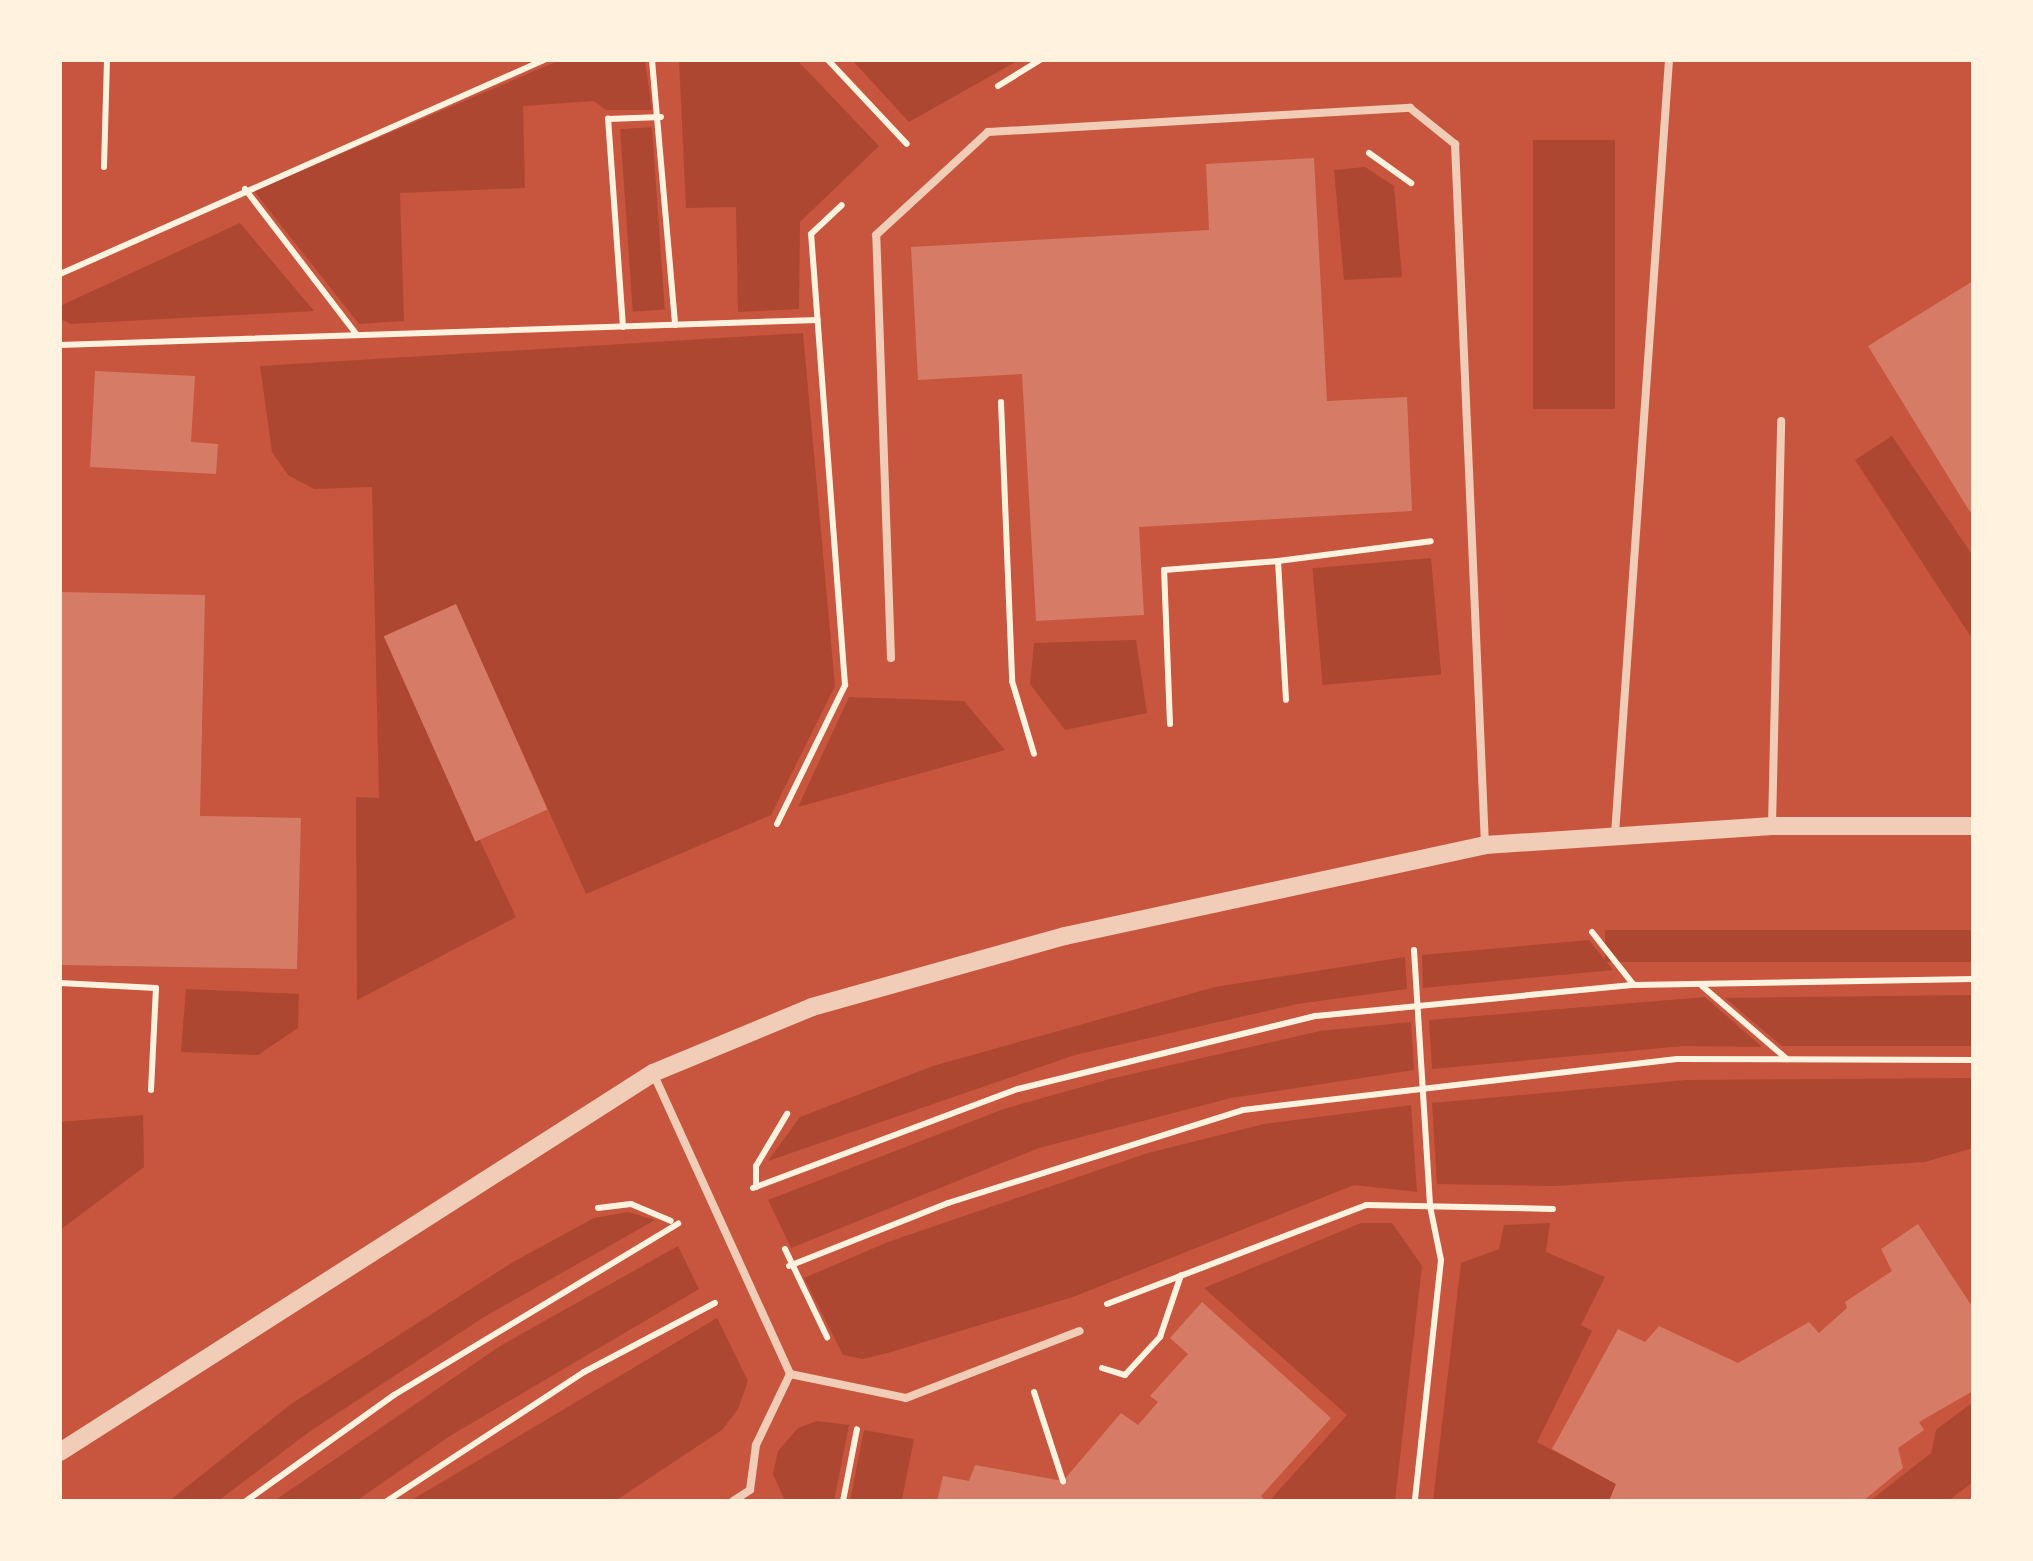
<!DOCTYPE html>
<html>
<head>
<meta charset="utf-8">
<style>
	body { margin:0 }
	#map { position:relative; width:2033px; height:1561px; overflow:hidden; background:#c8553d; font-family:"Golos Text",sans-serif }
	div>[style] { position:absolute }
	.green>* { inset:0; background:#ae4732; transform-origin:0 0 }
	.building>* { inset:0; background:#d67c66; transform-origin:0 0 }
	.path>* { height:6px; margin:-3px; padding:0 3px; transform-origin:3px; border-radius:3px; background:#fff3e0 }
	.service>* { height:8px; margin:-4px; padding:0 4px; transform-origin:4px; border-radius:4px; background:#f1ccb7 }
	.tertiary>* { height:18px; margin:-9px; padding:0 9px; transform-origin:9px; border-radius:9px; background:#f1ccb7 }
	span { translate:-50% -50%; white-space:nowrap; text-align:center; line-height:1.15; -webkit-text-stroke:10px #fff3e0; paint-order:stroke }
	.frame { position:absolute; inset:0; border:62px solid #fff3e0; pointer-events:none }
</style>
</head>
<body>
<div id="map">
	<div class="green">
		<div style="clip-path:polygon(560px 60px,645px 60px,652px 110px,606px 110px,594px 101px,523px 106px,525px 188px,400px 193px,404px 321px,359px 324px,254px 191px)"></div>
		<div style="clip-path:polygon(679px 60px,797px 60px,879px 146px,800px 222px,799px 309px,738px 312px,736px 207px,686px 208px)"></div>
		<div style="clip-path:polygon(852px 60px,1019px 60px,909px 122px)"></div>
		<div style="left:652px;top:127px;width:183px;height:32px;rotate:86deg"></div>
		<div style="left:1533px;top:140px;width:82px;height:269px"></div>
		<div style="clip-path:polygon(1365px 167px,1394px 186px,1402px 277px,1344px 280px,1334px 170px)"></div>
		<div style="clip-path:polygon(240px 223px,314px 311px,71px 324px,60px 319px,60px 306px)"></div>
		<div style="clip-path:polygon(803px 333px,835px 686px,771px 815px,586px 894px,456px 605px,384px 637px,516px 917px,357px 1000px,356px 797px,379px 798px,372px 487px,314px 489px,288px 475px,272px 452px,260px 366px)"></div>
		<div style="clip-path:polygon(1892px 436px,1973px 556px,1973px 640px,1855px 460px)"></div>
		<div style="left:1431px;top:558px;width:117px;height:119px;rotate:85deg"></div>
		<div style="clip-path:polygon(1136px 640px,1147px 713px,1065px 730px,1030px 684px,1034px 643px)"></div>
		<div style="clip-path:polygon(849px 697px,964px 701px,1005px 750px,798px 807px)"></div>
		<div style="left:1973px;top:930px;width:32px;height:368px;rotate:90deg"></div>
		<div style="clip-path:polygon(1589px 940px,1613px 970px,1423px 988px,1422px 955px)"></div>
		<div style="clip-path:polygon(1405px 957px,1407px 989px,1297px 1004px,1075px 1055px,768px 1161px,800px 1117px,933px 1066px,1215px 987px)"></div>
		<div style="clip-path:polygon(186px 989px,299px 994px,298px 1028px,258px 1055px,181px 1052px)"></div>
		<div style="clip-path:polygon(1973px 995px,1973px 1046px,1782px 1046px,1725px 998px)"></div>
		<div style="clip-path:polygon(1705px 997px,1762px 1047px,1684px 1046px,1432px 1069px,1429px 1020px)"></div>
		<div style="clip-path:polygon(1411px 1022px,1414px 1070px,1231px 1098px,1039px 1148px,791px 1248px,768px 1200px,1004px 1109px,1110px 1079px,1320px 1031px)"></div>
		<div style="clip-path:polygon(1973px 1078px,1973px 1148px,1925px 1162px,1554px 1186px,1437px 1184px,1432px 1103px,1686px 1080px)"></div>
		<div style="clip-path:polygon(1411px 1105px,1417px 1192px,1354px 1185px,1073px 1297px,891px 1352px,863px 1359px,843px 1355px,804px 1278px,888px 1242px,1148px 1153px,1264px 1124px)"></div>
		<div style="clip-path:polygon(143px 1115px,144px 1167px,60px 1230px,60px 1122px)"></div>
		<div style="clip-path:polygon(628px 1212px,655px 1220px,484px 1317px,309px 1432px,218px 1501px,169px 1501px,291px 1404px,513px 1262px,594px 1218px)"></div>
		<div style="clip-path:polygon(1361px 1223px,1392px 1223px,1422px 1266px,1395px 1501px,1269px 1501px,1347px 1415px,1204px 1288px)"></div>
		<div style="clip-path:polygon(1550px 1223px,1546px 1252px,1605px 1277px,1581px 1325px,1592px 1331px,1537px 1442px,1616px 1484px,1609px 1501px,1433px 1501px,1461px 1263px,1499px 1249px,1504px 1225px)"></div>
		<div style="clip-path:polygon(678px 1246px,699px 1289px,450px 1436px,356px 1501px,274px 1501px,500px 1346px)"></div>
		<div style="clip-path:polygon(717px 1318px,748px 1381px,738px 1409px,722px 1430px,615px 1501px,410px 1501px)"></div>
		<div style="clip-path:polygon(1973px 1402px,1973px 1482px,1948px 1501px,1870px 1501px,1931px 1453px,1936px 1430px)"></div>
		<div style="clip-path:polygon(817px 1421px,849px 1425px,834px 1501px,785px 1501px,773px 1474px,778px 1451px,798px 1428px)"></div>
		<div style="clip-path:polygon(864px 1430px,914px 1439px,902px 1499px,910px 1501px,850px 1501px)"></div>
	</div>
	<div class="building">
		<div style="clip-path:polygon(1314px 158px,1327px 401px,1407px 397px,1412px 511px,1139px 527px,1144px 615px,1036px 621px,1022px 374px,918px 380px,911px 247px,1209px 230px,1206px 164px)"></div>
		<div style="clip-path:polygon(1973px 281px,1973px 510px,1970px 512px,1868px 346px)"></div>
		<div style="clip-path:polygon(95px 371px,195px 376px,191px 442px,218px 444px,216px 474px,90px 467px)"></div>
		<div style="clip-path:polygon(60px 592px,205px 595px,200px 816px,301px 818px,297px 969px,60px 965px)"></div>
		<div style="left:456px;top:604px;width:225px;height:79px;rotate:66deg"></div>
		<div style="clip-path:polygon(1918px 1224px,1973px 1308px,1973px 1391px,1919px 1422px,1924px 1430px,1898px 1448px,1903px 1468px,1863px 1501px,1609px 1501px,1616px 1484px,1552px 1449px,1618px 1329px,1645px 1342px,1659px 1326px,1738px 1363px,1809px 1322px,1819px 1333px,1847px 1308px,1845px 1302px,1892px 1271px,1881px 1249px)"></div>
		<div style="clip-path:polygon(1202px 1302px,1331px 1418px,1261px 1496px,1265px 1501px,937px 1501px,943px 1476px,969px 1481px,975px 1465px,1063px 1481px,1121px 1413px,1138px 1425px,1158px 1402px,1150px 1396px,1188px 1354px,1170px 1338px)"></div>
	</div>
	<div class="path">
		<div style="left:652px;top:60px;width:266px;rotate:85deg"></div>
		<div style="left:828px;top:60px;width:115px;rotate:46.8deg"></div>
		<div style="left:998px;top:86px;width:49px;rotate:-31.8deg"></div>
		<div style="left:1369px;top:153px;width:52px;rotate:35.5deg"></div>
		<div style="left:104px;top:167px;width:107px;rotate:-88.4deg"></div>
		<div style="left:245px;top:189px;width:184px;rotate:52.5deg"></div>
		<div style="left:60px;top:274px;width:529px;rotate:-23.85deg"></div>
		<div style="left:623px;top:327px;width:209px;rotate:-94.1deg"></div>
		<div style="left:608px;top:119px;width:53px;rotate:-2.2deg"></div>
		<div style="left:60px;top:345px;width:758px;rotate:-1.89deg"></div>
		<div style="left:1001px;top:402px;width:279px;rotate:87.7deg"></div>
		<div style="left:1012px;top:681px;width:76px;rotate:73.2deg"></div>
		<div style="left:1278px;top:561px;width:154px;rotate:-7.4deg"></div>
		<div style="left:1170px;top:724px;width:154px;rotate:-92.2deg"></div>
		<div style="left:1164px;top:570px;width:114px;rotate:-4.5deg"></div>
		<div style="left:1278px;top:561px;width:139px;rotate:86.7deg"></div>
		<div style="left:777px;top:824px;width:155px;rotate:-63.9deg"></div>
		<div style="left:845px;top:685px;width:452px;rotate:-94.3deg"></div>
		<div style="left:811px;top:234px;width:42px;rotate:-43.1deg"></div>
		<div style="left:1592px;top:932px;width:66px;rotate:51.7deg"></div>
		<div style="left:1414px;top:950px;width:256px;rotate:86.4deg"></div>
		<div style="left:1430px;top:1206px;width:55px;rotate:78.5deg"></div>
		<div style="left:1441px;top:1260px;width:242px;rotate:96.2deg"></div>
		<div style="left:60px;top:983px;width:96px;rotate:3deg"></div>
		<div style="left:156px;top:988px;width:102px;rotate:92.8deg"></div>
		<div style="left:1702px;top:986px;width:112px;rotate:40.7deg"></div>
		<div style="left:756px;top:1187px;width:21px;rotate:-90deg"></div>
		<div style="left:756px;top:1166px;width:61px;rotate:-59.2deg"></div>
		<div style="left:753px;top:1188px;width:283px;rotate:-20.5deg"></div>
		<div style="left:1018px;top:1089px;width:307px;rotate:-13.8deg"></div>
		<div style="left:1316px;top:1016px;width:320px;rotate:-5.6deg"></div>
		<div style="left:1634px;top:985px;width:339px;rotate:-1deg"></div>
		<div style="left:598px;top:1208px;width:33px;rotate:-7deg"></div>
		<div style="left:631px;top:1204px;width:43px;rotate:23deg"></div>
		<div style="left:785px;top:1249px;width:98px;rotate:64.5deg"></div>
		<div style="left:789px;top:1266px;width:171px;rotate:-21.6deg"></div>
		<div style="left:948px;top:1203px;width:309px;rotate:-17.5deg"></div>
		<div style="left:1243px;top:1110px;width:437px;rotate:-6.7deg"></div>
		<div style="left:1677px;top:1059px;width:296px;rotate:0.2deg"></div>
		<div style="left:1107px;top:1304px;width:277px;rotate:-20.9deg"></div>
		<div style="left:1366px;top:1205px;width:187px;rotate:1.2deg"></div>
		<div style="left:1102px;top:1368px;width:24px;rotate:17deg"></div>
		<div style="left:1125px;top:1375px;width:52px;rotate:-47.4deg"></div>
		<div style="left:1160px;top:1337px;width:65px;rotate:-71.3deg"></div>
		<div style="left:1034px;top:1392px;width:94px;rotate:72deg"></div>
		<div style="left:246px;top:1501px;width:182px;rotate:-35.6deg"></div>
		<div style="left:394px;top:1395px;width:332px;rotate:-31.1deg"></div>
		<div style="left:387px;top:1501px;width:235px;rotate:-33.2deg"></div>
		<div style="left:584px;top:1372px;width:148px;rotate:-27.8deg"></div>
		<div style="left:843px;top:1501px;width:73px;rotate:-79deg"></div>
	</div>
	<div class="service">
		<div style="left:891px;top:658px;width:423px;rotate:-92deg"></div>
		<div style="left:876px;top:235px;width:152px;rotate:-42.6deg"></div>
		<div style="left:988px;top:132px;width:423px;rotate:-3.3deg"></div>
		<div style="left:1410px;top:108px;width:58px;rotate:38.7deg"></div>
		<div style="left:1455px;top:144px;width:702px;rotate:87.55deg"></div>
		<div style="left:1772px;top:826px;width:405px;rotate:-88.7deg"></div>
		<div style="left:1615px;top:834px;width:776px;rotate:-86.01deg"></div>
		<div style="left:653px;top:1073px;width:331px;rotate:65.5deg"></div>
		<div style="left:790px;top:1374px;width:79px;rotate:115.6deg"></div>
		<div style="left:756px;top:1445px;width:45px;rotate:97.6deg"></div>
		<div style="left:750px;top:1490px;width:20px;rotate:147deg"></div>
		<div style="left:790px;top:1374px;width:118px;rotate:11.7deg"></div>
		<div style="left:906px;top:1398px;width:186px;rotate:-21.1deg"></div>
	</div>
	<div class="tertiary">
		<div style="left:60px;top:1452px;width:704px;rotate:-32.58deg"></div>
		<div style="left:653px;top:1073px;width:172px;rotate:-22.5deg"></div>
		<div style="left:812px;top:1007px;width:263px;rotate:-15.7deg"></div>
		<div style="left:1065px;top:936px;width:430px;rotate:-12.2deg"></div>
		<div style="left:1485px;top:845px;width:288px;rotate:-3.8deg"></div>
		<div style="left:1772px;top:826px;width:201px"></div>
	</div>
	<div class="frame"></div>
</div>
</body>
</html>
